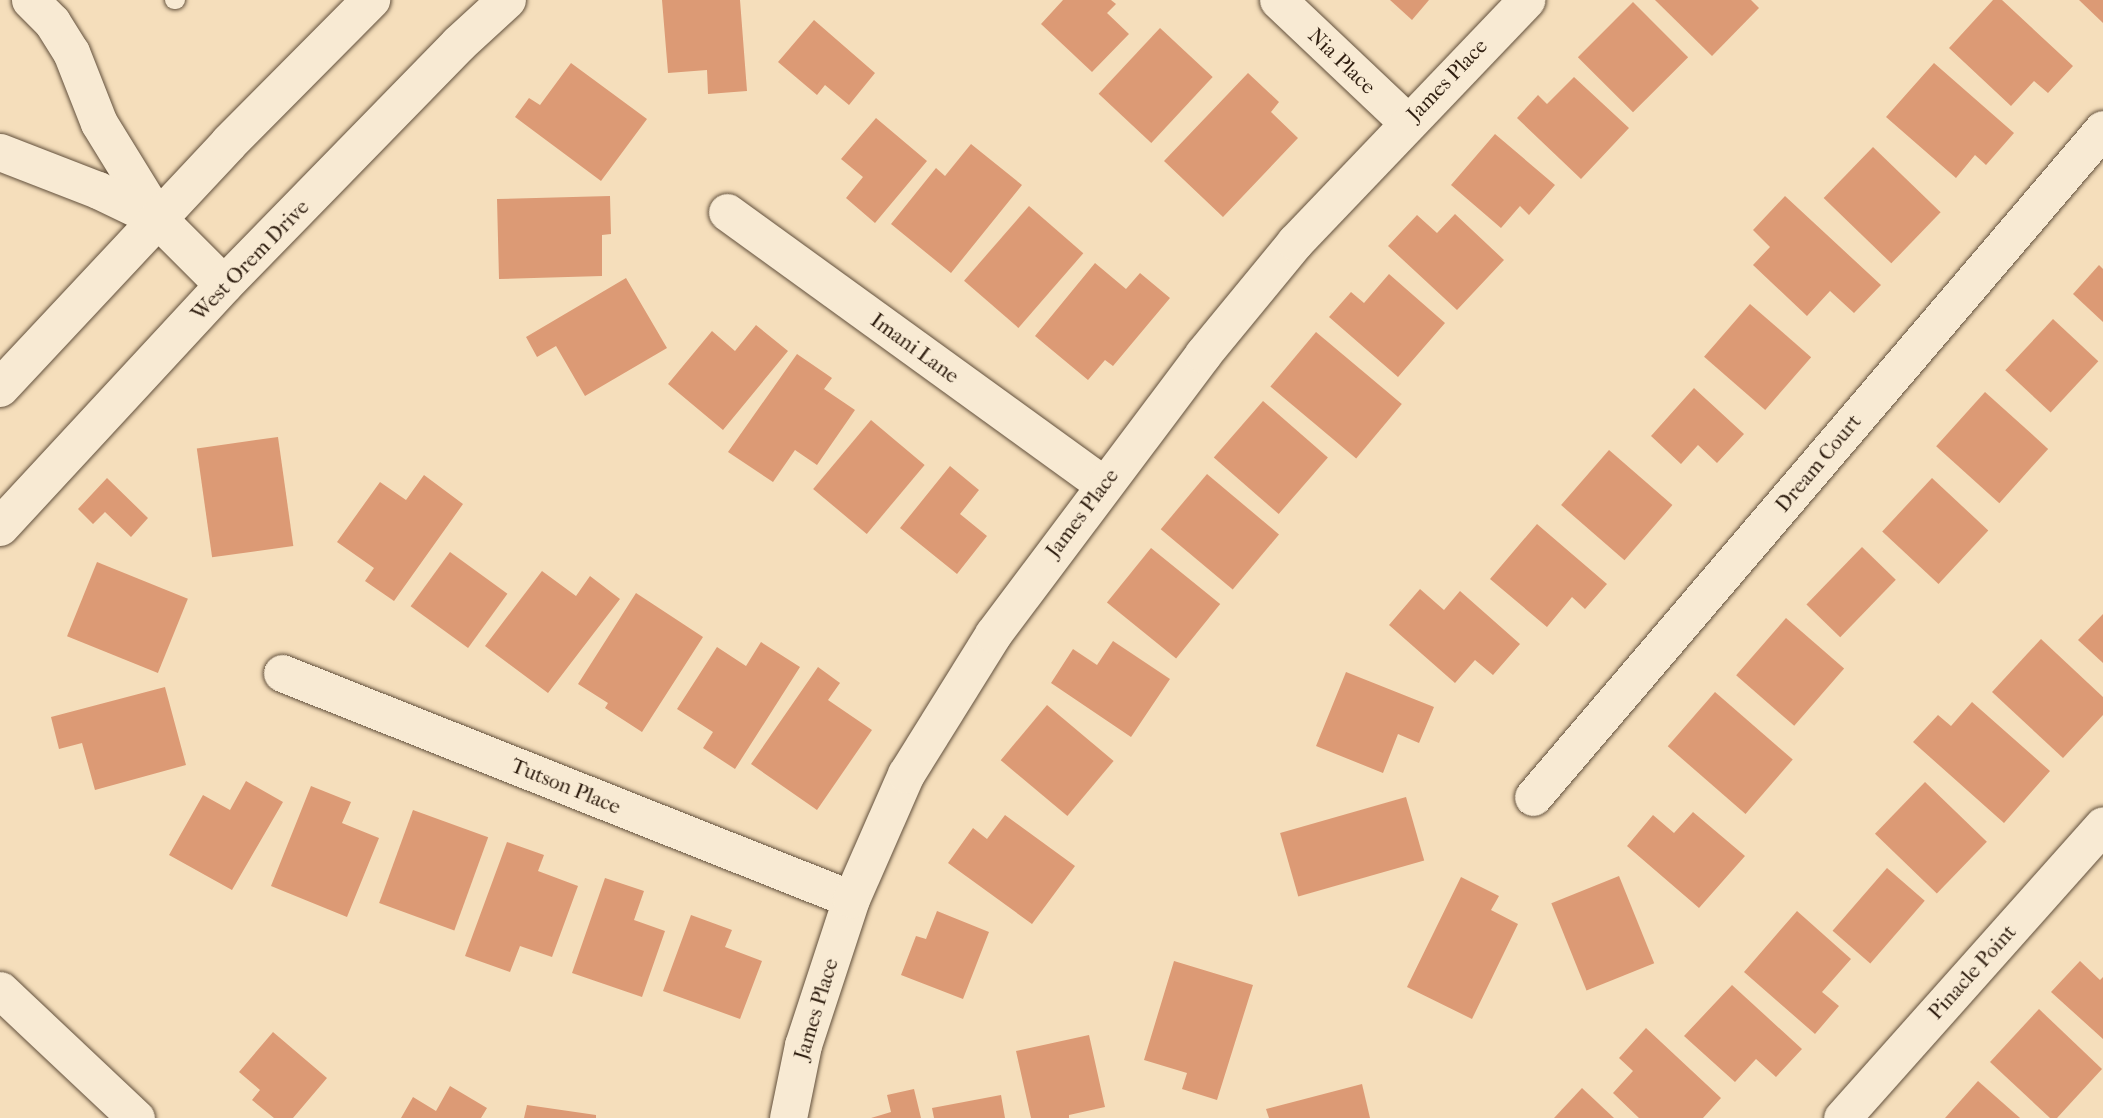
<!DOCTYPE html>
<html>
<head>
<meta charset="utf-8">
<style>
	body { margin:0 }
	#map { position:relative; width:2103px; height:1118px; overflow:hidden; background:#f5debb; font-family:"IM FELL French Canon",serif }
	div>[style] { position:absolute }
	.building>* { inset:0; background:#dc9a75; transform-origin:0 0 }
	.roads { filter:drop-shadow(0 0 2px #62503c) drop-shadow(0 0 2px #62503c) }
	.lane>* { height:18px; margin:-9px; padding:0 9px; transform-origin:9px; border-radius:9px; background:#f8ead3 }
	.street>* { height:37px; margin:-18.5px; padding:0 18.5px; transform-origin:18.5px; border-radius:18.5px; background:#f8ead3 }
	.secondary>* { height:38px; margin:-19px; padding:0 19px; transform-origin:19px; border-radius:19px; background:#f8ead3 }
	span { translate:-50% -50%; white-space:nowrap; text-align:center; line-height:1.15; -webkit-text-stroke:5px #f8ead3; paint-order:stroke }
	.street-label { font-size:21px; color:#312012 }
</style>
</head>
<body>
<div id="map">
	<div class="building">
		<div style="clip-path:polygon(662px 0,740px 0,747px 91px,708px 94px,707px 70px,668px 73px)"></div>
		<div style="clip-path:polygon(1063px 0,1111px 0,1116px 4px,1107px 13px,1129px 34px,1092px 72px,1041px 24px)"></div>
		<div style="clip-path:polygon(1390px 0,1429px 0,1412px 20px)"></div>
		<div style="clip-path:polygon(1655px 0,1751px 0,1759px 8px,1712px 56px)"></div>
		<div style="clip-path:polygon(1993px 0,2002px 0,2073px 66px,2048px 93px,2034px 81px,2011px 106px,1949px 48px)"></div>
		<div style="clip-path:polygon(2079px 0,2103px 0,2103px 23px)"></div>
		<div style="left:1633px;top:2px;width:78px;height:78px;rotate:45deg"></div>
		<div style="clip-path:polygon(814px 20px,875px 73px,849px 105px,825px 85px,817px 95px,778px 62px)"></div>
		<div style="left:1160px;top:28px;width:72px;height:90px;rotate:43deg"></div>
		<div style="clip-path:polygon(571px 63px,647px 119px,601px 181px,515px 117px,529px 98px,540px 105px)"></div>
		<div style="clip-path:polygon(1934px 63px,2014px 133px,1986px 165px,1975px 155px,1956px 178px,1886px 117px)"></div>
		<div style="clip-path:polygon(1248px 73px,1279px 102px,1271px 112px,1298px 138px,1223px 217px,1164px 161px)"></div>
		<div style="clip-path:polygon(1574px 77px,1629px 128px,1581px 179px,1517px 118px,1538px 95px,1547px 104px)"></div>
		<div style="clip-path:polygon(876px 118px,927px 161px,875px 223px,846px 198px,863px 177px,841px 159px)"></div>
		<div style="clip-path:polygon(1495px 134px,1555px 185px,1529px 215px,1520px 206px,1501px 228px,1451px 185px)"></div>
		<div style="clip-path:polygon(971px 144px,1022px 185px,951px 273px,891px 224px,936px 168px,945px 176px)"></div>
		<div style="left:1873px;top:147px;width:94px;height:71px;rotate:44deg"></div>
		<div style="clip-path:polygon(610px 196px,611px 234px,602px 235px,602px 276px,499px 279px,497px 199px)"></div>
		<div style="clip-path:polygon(1785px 196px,1881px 285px,1854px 313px,1830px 291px,1807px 316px,1753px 265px,1770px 247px,1753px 230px)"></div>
		<div style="left:1029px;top:206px;width:72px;height:99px;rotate:41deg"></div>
		<div style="clip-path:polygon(1455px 214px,1504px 260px,1457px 310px,1388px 246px,1417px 215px,1437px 233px)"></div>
		<div style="clip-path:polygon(1095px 263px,1126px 289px,1140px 273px,1170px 298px,1113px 366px,1105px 360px,1088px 380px,1035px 336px)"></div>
		<div style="clip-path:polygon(2099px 265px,2103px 269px,2103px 322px,2073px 294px)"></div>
		<div style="clip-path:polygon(1389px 274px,1445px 323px,1398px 377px,1329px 317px,1351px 292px,1364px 303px)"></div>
		<div style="clip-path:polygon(626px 278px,667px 348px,585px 396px,556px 346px,537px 357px,526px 337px)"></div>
		<div style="left:1750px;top:304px;width:81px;height:70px;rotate:41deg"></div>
		<div style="left:2053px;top:319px;width:62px;height:70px;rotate:43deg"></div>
		<div style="clip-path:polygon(756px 325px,788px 351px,723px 430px,668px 384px,712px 331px,735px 351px)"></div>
		<div style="left:1316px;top:332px;width:112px;height:71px;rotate:40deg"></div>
		<div style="clip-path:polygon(797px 354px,832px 378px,824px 389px,855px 410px,817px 465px,795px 450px,773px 482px,728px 452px)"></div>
		<div style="clip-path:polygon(1694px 388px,1744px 434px,1717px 463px,1698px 445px,1681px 464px,1651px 436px)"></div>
		<div style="left:1985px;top:392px;width:85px;height:73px;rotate:42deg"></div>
		<div style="left:1263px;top:401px;width:86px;height:75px;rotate:41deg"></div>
		<div style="left:871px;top:420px;width:70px;height:90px;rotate:40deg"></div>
		<div style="left:278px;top:437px;width:110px;height:82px;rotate:82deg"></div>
		<div style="left:1609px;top:450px;width:84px;height:73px;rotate:41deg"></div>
		<div style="clip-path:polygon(950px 466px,979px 490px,960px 514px,987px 536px,957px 574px,900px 528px)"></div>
		<div style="left:1207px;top:474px;width:94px;height:72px;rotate:40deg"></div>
		<div style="clip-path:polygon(424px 475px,463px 504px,394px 601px,365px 581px,374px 568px,337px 542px,380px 482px,406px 500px)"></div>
		<div style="clip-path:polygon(107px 478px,148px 518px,131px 537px,105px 512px,93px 524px,78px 509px)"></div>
		<div style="left:1932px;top:478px;width:77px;height:73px;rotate:43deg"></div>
		<div style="clip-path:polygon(1537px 524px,1607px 584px,1585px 609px,1572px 597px,1547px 627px,1490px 579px)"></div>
		<div style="left:1862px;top:547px;width:47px;height:80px;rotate:44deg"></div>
		<div style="left:1151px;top:548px;width:89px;height:70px;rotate:39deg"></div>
		<div style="left:450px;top:552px;width:71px;height:67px;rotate:36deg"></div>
		<div style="left:97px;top:562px;width:98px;height:80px;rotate:22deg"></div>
		<div style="clip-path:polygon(542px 571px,576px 596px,590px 576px,620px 599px,548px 693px,485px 646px)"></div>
		<div style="clip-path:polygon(1420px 589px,1444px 610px,1460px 591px,1520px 644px,1493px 675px,1475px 660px,1455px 683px,1389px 625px)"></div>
		<div style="clip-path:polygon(636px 593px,703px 637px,642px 732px,605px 708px,608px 703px,578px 684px)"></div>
		<div style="clip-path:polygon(2103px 614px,2103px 663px,2078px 640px)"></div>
		<div style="left:1786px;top:618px;width:77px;height:76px;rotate:41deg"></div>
		<div style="clip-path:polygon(2041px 639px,2103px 697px,2103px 715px,2063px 758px,1992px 692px)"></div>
		<div style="clip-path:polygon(1113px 641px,1170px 679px,1131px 737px,1051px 683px,1073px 649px,1097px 665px)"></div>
		<div style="clip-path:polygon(761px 642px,800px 667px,735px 769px,703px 748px,713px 732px,677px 709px,717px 647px,746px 666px)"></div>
		<div style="clip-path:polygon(818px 667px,840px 683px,828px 700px,872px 730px,817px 810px,751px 764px)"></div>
		<div style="clip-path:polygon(1346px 672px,1434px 707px,1419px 743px,1398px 734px,1383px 773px,1316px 746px)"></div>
		<div style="clip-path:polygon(165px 687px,186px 765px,95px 790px,82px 743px,59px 749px,51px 717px)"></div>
		<div style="left:1715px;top:692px;width:103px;height:72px;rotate:41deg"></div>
		<div style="clip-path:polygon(1972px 702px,2050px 771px,2004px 823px,1913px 742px,1938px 715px,1951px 726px)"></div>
		<div style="left:1047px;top:705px;width:87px;height:72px;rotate:40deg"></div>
		<div style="clip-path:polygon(246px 781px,283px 802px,232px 890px,169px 855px,203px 795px,230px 810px)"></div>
		<div style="left:1925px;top:782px;width:86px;height:72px;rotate:44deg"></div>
		<div style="clip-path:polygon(311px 786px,351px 802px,342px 823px,379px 838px,347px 917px,271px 886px)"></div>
		<div style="left:1406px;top:797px;width:66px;height:131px;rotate:74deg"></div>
		<div style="left:413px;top:810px;width:80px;height:99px;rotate:20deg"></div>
		<div style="clip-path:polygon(1693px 812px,1745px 856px,1699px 908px,1627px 846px,1653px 815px,1674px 833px)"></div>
		<div style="clip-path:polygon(1005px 815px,1075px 866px,1032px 924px,948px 863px,973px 828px,987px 839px)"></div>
		<div style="clip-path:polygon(507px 842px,544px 855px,538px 871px,578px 886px,552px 957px,520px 946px,510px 972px,465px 956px)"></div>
		<div style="left:1887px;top:868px;width:50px;height:83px;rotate:41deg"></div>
		<div style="left:1619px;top:876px;width:94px;height:73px;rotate:68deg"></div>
		<div style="clip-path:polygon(1461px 877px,1499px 896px,1491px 910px,1518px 924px,1472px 1019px,1407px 987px)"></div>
		<div style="clip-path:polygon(605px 878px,644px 891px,634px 920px,665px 931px,642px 997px,572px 973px)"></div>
		<div style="clip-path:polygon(937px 911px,989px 932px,963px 999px,901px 975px,916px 936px,926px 939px)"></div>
		<div style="clip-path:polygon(1797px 911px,1851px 959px,1822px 992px,1839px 1006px,1815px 1034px,1744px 972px)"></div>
		<div style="clip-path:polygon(691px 915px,732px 930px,725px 947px,762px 961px,740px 1019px,663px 991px)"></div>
		<div style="clip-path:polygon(1174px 961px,1253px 985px,1217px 1100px,1182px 1089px,1187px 1073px,1144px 1060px)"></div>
		<div style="clip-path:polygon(2080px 961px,2100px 980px,2103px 977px,2103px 1039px,2051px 992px)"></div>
		<div style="clip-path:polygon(1732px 985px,1802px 1049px,1776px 1077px,1756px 1059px,1735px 1082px,1684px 1036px)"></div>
		<div style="clip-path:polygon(2039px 1009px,2102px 1069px,2057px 1118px,2050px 1118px,1990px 1062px)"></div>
		<div style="clip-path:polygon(1646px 1028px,1721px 1098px,1703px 1118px,1639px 1118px,1613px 1093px,1633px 1071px,1619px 1058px)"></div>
		<div style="clip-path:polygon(273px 1032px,327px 1078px,293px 1118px,274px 1118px,252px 1100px,260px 1090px,239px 1072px)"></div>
		<div style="clip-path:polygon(1089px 1035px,1105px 1107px,1069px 1115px,1069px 1118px,1031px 1118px,1016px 1051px)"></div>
		<div style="clip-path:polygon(1978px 1081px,2020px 1118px,1945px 1118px)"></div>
		<div style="clip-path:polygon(1362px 1084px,1370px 1118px,1269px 1118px,1266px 1109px)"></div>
		<div style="clip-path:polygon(450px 1086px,487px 1108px,481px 1118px,401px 1118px,413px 1097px,436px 1111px)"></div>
		<div style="clip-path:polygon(1582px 1088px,1614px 1118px,1554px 1118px)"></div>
		<div style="clip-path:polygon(914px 1089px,921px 1118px,871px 1118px,891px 1112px,887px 1095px)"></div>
		<div style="clip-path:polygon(1001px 1095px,1005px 1118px,934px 1118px,932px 1108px)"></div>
		<div style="clip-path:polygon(527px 1105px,596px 1115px,596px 1118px,524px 1118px)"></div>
	</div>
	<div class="roads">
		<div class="lane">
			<div style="left:174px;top:0;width:2px"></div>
		</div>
		<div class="street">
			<div style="left:30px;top:0;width:31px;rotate:45deg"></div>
			<div style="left:52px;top:22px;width:36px;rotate:58deg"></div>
			<div style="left:71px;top:52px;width:76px;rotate:68.5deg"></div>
			<div style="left:99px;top:123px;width:113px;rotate:58.4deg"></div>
			<div style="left:1278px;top:0;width:178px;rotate:43.4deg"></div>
			<div style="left:0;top:152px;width:105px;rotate:21.2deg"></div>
			<div style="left:98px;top:190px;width:67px;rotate:25.8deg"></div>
			<div style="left:727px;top:212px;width:464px;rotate:35.9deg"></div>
			<div style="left:282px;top:673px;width:612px;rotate:21.66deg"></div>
			<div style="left:1533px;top:797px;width:878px;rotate:-49.53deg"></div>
			<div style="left:0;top:990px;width:187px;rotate:43.3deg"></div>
			<div style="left:788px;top:1118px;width:75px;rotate:-78.4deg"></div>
			<div style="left:803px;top:1045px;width:154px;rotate:-71.8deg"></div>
			<div style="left:851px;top:899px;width:137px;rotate:-66.3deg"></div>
			<div style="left:906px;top:774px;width:165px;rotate:-58.1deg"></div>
			<div style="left:993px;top:634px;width:350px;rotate:-53.1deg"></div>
			<div style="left:1203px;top:354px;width:145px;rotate:-50.6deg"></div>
			<div style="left:1295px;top:242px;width:335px;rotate:-46.3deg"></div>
			<div style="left:1842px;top:1118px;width:392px;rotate:-48.3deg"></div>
		</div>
		<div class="secondary">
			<div style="left:158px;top:219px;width:93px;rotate:45deg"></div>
			<div style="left:0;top:388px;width:335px;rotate:-46.9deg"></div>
			<div style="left:229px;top:143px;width:202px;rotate:-45.2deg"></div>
			<div style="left:0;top:527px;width:330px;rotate:-47.2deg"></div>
			<div style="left:224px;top:285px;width:337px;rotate:-45.7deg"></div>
			<div style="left:459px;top:44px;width:65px;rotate:-42.5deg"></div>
		</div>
	</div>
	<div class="street-label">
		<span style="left:1342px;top:61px;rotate:44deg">Nia Place</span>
		<span style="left:1447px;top:80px;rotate:-46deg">James Place</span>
		<span style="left:250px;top:260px;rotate:-46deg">West Orem Drive</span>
		<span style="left:915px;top:348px;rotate:36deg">Imani Lane</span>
		<span style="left:1818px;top:463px;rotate:-50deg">Dream Court</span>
		<span style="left:1082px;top:513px;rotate:-53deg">James Place</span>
		<span style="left:566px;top:786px;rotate:22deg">Tutson Place</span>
		<span style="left:1972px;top:972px;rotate:-48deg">Pinacle Point</span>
		<span style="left:816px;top:1009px;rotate:-73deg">James Place</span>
	</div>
</div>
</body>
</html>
